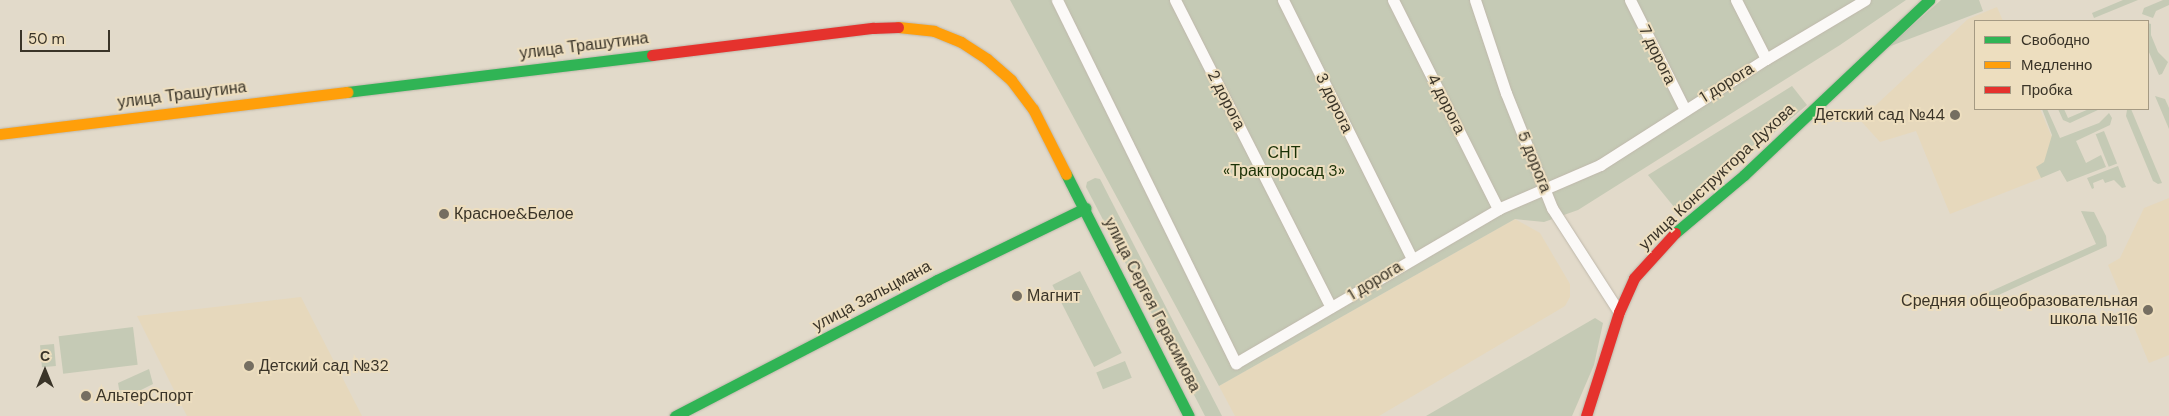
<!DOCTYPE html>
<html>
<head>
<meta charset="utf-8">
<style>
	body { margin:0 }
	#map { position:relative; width:2169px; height:416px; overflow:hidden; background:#e2daca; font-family:"DM Sans",sans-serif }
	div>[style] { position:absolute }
	.built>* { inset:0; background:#e6d8bc }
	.green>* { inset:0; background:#c5cab5; transform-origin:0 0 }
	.roads { filter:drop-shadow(0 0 1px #bfb8ab) drop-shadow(0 0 1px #bfb8ab) }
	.street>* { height:11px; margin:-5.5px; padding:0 5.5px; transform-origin:5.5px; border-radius:5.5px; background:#fbf9f7 }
	.fast>* { height:11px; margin:-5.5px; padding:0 5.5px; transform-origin:5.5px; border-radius:5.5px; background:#30b455 }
	.slow>* { height:11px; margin:-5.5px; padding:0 5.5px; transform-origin:5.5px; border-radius:5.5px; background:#ff9f0a }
	.jam>* { height:11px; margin:-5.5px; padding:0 5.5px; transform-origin:5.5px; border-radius:5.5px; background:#e5322d }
	.dots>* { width:14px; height:14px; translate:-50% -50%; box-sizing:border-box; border:2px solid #eddebf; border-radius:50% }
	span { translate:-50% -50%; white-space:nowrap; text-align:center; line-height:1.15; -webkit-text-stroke:4px #eddebf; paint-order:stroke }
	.street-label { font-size:16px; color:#3a3428 }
	.poi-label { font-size:16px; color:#3a3428 }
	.right { translate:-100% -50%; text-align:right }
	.left { translate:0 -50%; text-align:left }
	.park-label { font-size:16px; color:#1a3105 }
	.legend { position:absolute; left:1974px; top:20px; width:175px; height:90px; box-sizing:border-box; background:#eddebf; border:1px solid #a59a83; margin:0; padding:6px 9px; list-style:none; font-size:15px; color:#3a3428 }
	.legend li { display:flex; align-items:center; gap:10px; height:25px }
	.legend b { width:25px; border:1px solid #a59a83 }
	.north { position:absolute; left:20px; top:346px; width:50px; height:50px; -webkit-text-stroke:4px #eddebf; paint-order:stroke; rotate:0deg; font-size:14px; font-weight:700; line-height:20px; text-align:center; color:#3a3428 }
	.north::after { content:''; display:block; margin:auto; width:18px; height:22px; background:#3a3428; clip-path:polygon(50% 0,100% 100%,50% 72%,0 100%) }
	.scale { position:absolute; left:20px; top:30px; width:90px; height:22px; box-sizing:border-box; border:2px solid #3a3428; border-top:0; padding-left:6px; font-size:15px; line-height:18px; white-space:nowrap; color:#3a3428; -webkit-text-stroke:4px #eddebf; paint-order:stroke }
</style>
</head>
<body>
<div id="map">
	<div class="built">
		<div style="clip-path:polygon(1997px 7px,2003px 21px,1975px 21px,1975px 109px,2040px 109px,2059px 154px,2044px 177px,1950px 214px,1916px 131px,1880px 142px,1860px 120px,1968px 19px)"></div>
		<div style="clip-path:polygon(2169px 198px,2169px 355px,2149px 363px,2108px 265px,2120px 258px,2144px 208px)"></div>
		<div style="clip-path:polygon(1515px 219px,1540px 233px,1570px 284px,1570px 297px,1565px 306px,1379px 416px,1235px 416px,1219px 386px)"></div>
		<div style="clip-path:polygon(301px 297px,362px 416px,187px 416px,137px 316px)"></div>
	</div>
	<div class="green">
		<div style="clip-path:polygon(1010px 0,1906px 0,1840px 45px,1578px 210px,1544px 222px,1515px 219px,1219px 386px)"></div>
		<div style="clip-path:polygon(1941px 0,1979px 0,1983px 11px,1888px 47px)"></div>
		<div style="clip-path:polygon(2123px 0,2138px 0,2094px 18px,2092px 13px)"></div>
		<div style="clip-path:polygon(2163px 0,2169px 0,2169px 5px,2156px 11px,2153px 18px,2142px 14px,2144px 8px)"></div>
		<div style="clip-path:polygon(2148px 23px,2151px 24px,2151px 35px,2158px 52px,2168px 62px,2162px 74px,2159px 75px,2148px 50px)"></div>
		<div style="clip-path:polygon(1792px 86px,1807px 105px,1679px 213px,1648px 175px)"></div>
		<div style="clip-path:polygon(2155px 96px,2165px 99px,2169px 108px,2169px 129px)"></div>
		<div style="clip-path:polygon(2042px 109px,2047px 109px,2060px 138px,2099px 123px,2109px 113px,2112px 118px,2110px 125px,2076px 141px,2086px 163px,2101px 155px,2106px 167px,2067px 182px,2060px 170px,2041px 178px,2036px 167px,2044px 162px,2052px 135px)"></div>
		<div style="clip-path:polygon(2058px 109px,2064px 109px,2068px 118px,2089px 109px,2100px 109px,2070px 123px,2063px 120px)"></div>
		<div style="clip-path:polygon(2131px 109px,2162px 183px,2158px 184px,2153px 181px,2126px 116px,2127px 110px)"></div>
		<div style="left:2104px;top:131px;width:35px;height:9px;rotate:68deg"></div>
		<div style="clip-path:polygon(2118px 166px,2126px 187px,2122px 188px,2114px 180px,2105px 183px,2103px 179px,2093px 183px,2094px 188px,2092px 189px,2087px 178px)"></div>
		<div style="clip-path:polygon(1095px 178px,1100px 179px,1222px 416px,1205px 416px,1086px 187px,1087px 182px)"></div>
		<div style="clip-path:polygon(2081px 211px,2094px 212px,2106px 236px,2107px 246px,1994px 297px,1988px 296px,1987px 293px,2096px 244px)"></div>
		<div style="left:1080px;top:271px;width:92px;height:31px;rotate:63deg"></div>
		<div style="clip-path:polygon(1595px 318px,1603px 323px,1594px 365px,1572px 416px,1426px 416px)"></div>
		<div style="left:133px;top:327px;width:38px;height:75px;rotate:83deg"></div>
		<div style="left:54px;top:344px;width:22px;height:14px;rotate:85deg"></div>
		<div style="left:1125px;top:361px;width:18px;height:31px;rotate:68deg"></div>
		<div style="clip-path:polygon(149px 369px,153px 384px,121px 400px,118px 383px)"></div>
	</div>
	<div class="roads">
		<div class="street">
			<div style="left:1057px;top:0;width:405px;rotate:63.8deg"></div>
			<div style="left:1236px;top:363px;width:304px;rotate:-30.4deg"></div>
			<div style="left:1498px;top:209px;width:111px;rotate:-23.3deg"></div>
			<div style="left:1600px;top:165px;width:197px;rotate:-32.6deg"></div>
			<div style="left:1766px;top:59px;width:115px;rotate:-30.8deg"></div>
			<div style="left:1175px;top:0;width:344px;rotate:63.1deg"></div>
			<div style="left:1283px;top:0;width:289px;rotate:63.5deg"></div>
			<div style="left:1393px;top:0;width:234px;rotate:63.3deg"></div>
			<div style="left:1475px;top:0;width:98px;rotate:71.6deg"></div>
			<div style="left:1506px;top:93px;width:124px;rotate:68.2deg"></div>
			<div style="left:1552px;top:208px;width:124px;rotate:57.2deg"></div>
			<div style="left:1630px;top:0;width:123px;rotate:63.4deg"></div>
			<div style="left:1736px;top:0;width:66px;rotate:63deg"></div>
		</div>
		<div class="fast">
			<div style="left:347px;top:92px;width:307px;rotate:-6.9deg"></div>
			<div style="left:1066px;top:174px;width:271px;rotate:63.1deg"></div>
			<div style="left:1675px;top:233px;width:90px;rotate:-40deg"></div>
			<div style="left:1744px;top:175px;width:255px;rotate:-43.4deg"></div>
			<div style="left:675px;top:416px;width:295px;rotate:-27.4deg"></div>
			<div style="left:937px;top:280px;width:165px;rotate:-25.9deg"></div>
		</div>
		<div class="slow">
			<div style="left:898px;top:27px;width:36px;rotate:6deg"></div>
			<div style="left:934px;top:31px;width:29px;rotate:22deg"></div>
			<div style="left:961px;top:42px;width:31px;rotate:33deg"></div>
			<div style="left:987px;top:59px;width:32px;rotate:41deg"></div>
			<div style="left:1011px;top:80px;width:36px;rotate:53deg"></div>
			<div style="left:1033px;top:109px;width:73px;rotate:63.1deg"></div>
			<div style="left:0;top:134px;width:350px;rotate:-6.9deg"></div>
		</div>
		<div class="jam">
			<div style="left:652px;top:55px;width:223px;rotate:-7deg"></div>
			<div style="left:873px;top:28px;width:25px;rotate:-2deg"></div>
			<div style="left:1586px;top:416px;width:109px;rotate:-72.4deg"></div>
			<div style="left:1619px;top:312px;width:37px;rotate:-66deg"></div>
			<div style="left:1634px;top:278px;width:61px;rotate:-47.7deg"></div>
		</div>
	</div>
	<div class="dots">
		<div style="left:1955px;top:115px;background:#756e61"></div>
		<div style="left:444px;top:214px;background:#756e61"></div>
		<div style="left:1017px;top:296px;background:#756e61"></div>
		<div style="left:2148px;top:310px;background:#756e61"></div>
		<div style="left:249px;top:366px;background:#756e61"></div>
		<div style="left:86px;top:396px;background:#756e61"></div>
	</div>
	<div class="street-label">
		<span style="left:584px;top:46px;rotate:-7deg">улица Трашутина</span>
		<span style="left:1657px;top:55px;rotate:64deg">7 дорога</span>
		<span style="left:1727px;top:83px;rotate:-32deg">1 дорога</span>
		<span style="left:182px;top:95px;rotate:-7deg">улица Трашутина</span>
		<span style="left:1226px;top:100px;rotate:63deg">2 дорога</span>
		<span style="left:1334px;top:103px;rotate:64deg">3 дорога</span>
		<span style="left:1446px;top:104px;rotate:63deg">4 дорога</span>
		<span style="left:1534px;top:162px;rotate:68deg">5 дорога</span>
		<span style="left:1717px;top:177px;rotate:-43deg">улица Конструктора Духова</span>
		<span style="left:1375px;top:281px;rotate:-31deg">1 дорога</span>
		<span style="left:872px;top:296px;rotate:-28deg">улица Зальцмана</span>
		<span style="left:1152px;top:305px;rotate:63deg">улица Сергея Герасимова</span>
	</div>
	<div class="poi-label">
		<span class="right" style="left:1945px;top:115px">Детский сад №44</span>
		<span class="left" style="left:454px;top:214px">Красное&amp;Белое</span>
		<span class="left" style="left:1027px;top:296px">Магнит</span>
		<span class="right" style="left:2138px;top:310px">Средняя общеобразовательная<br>школа №116</span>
		<span class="left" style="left:259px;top:366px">Детский сад №32</span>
		<span class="left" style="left:96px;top:396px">АльтерСпорт</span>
	</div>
	<div class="park-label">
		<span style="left:1284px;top:162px">СНТ<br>«Тракторосад 3»</span>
	</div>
	<ul class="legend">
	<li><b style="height:6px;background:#30b455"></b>Свободно</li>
	<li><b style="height:6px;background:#ff9f0a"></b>Медленно</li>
	<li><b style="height:6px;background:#e5322d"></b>Пробка</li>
	</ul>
	<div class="north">С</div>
	<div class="scale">50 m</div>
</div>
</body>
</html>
